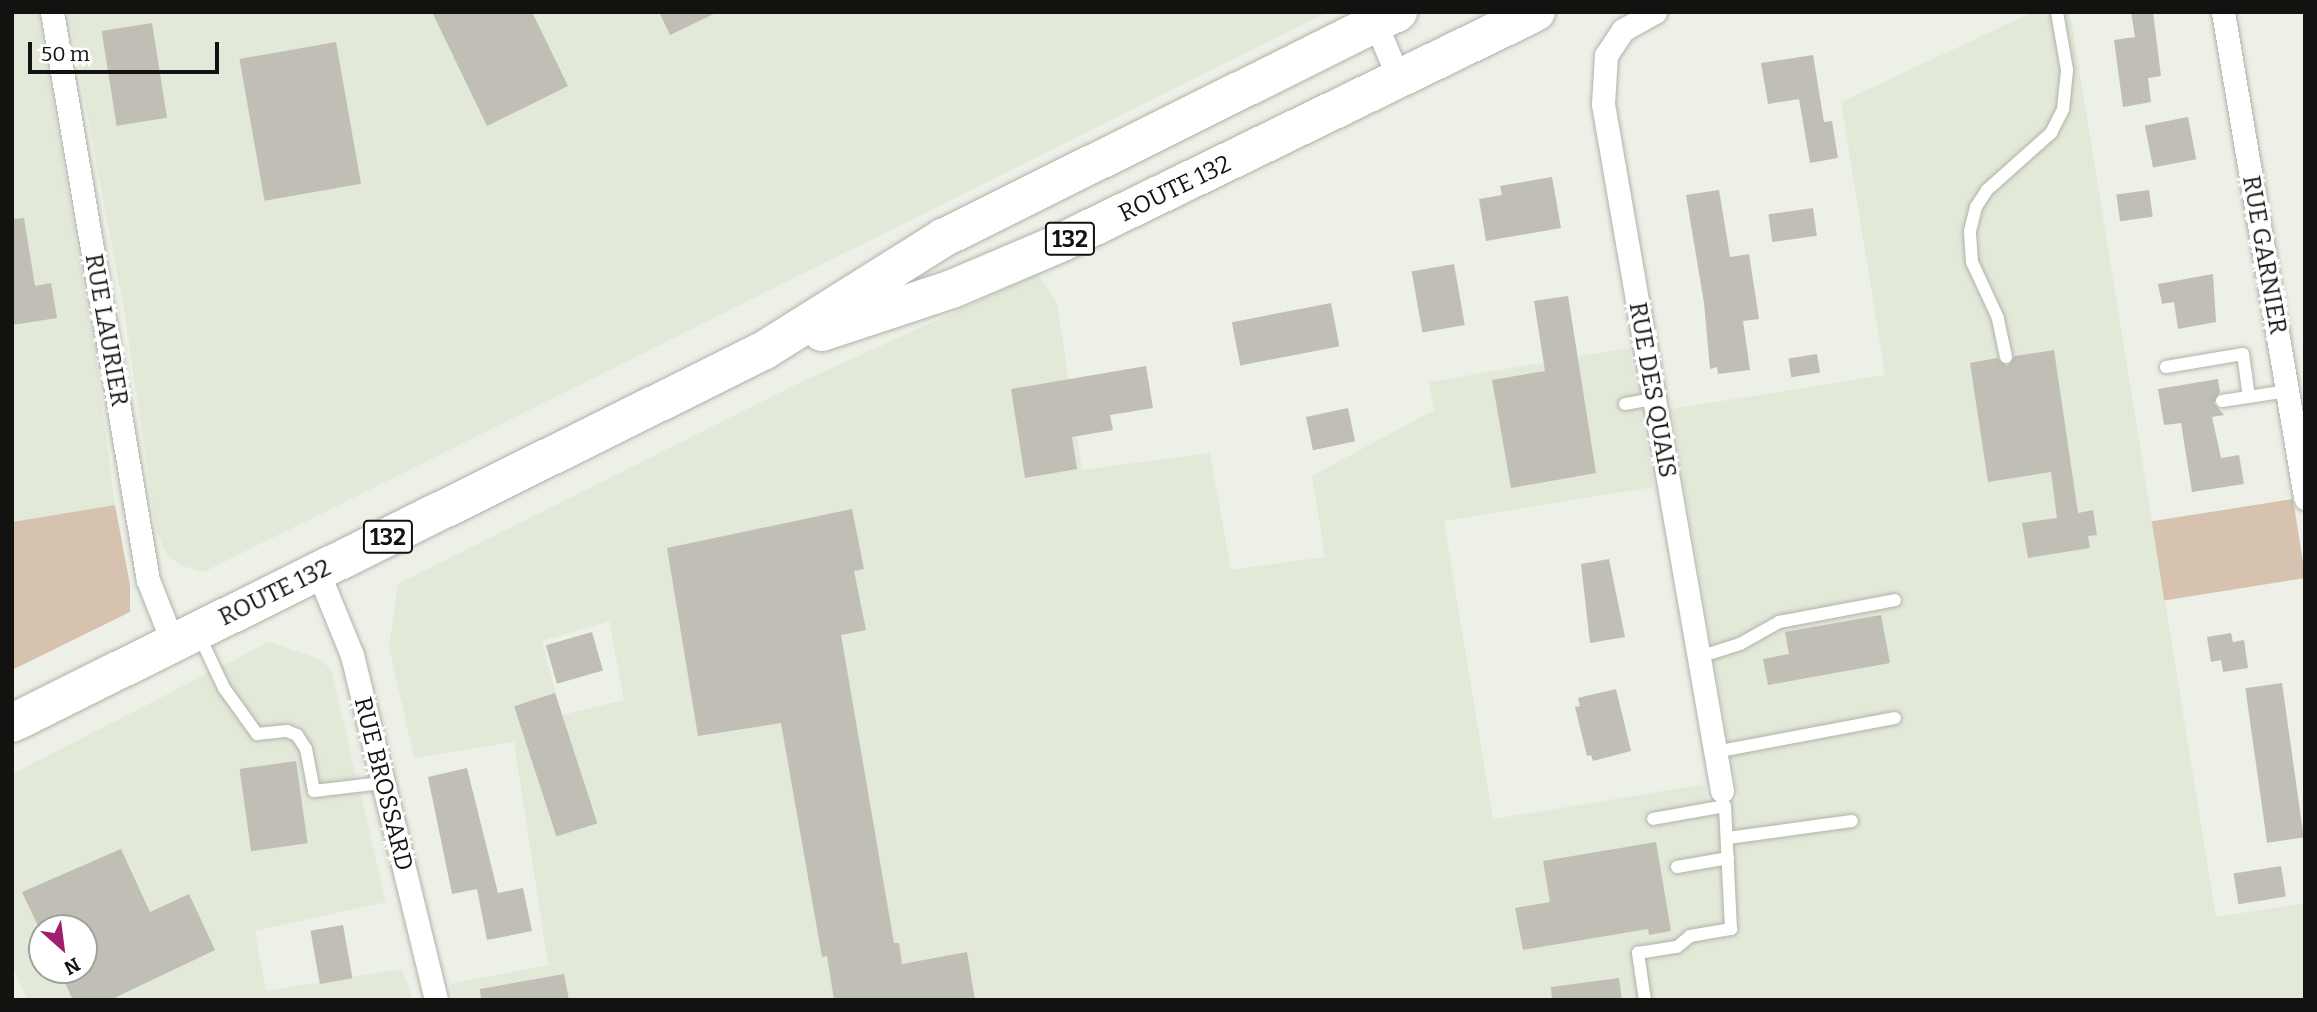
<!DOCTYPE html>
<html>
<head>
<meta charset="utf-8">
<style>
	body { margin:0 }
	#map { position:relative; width:2317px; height:1012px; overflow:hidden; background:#edf0e7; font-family:Bitter,serif }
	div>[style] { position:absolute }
	.built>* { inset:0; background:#e3e9d8 }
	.green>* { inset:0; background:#d6c2ae; transform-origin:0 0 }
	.building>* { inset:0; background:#c0beb5; transform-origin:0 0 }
	.roads { filter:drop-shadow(0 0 2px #b0b3aa) drop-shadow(0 0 2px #b0b3aa) }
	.service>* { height:12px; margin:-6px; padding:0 6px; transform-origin:6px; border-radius:6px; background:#fff }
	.minor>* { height:23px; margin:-11.5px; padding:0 11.5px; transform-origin:11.5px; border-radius:11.5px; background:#fff }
	.trunk>* { height:38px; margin:-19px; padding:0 19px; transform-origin:19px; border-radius:19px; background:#fff }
	span { translate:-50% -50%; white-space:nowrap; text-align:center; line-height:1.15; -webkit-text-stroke:6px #fff; paint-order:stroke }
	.shield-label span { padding:2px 5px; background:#fff; border:2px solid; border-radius:5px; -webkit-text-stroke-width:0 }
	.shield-label { font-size:23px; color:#121310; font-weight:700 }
	.street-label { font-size:24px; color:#121310 }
	.frame { position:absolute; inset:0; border:14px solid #121310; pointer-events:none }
	.north { position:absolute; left:28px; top:914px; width:70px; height:70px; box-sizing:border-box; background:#fff; border:2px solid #a0a19f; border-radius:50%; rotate:152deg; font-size:19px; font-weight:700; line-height:28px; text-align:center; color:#121310 }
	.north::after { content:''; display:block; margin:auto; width:24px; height:32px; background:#a11f70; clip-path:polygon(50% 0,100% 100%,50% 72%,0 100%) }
	.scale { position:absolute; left:28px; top:42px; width:191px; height:32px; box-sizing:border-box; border:4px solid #121310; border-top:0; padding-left:9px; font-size:21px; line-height:24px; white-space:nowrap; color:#121310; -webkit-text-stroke:5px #fff; paint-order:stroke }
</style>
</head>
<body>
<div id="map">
	<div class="built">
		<div style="clip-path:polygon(12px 12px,38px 12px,97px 367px,115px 505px,12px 522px)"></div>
		<div style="clip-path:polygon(68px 12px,1328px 12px,204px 572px,182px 566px,167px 555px,156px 530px,125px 316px)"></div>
		<div style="clip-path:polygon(evenodd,2033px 12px,2070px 12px,2216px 917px,2305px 903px,2305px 1000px,454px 1000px,450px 984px,548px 965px,514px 742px,414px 758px,389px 647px,398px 584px,799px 383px,1038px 274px,1057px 302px,1082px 470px,1210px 453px,1231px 570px,1325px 557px,1312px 476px,1434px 410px,1429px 382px,1629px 348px,1654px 487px,1444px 521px,1493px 819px,1705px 784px,1708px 805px,1738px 800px,1671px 409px,1885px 375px,1841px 102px,2033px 12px,609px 621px,624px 700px,562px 715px,542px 641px,609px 621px)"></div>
		<div style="clip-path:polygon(evenodd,269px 642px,319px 659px,331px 669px,386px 902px,255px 931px,266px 991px,402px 969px,413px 1000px,27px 1000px,12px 964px,12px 774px,269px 642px,42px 928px,84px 928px,84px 970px,42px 970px,42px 928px)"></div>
	</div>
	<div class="green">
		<div style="left:2293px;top:499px;width:80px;height:143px;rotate:81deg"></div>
		<div style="clip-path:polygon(115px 505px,130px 585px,130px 612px,12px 670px,12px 522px)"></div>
	</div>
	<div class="building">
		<div style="clip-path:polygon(432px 12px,532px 12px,568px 86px,487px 126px)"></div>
		<div style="clip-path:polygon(659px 12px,718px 12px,670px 35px)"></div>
		<div style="clip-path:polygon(2131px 12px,2153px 12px,2161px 76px,2148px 78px,2151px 102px,2123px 107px,2114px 40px,2135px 37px)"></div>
		<div style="left:152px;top:23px;width:96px;height:51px;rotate:81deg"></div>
		<div style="left:336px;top:42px;width:144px;height:98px;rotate:80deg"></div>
		<div style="clip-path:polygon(1813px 55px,1824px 122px,1832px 121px,1838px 158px,1810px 163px,1799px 99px,1768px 104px,1761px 63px)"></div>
		<div style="left:2188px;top:117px;width:43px;height:44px;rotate:79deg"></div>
		<div style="clip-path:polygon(1552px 177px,1561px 228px,1486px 241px,1479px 199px,1502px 195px,1500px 186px)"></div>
		<div style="clip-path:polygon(1719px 190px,1730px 257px,1749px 254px,1759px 319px,1743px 321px,1750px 370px,1718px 374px,1717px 367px,1710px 369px,1704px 303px,1686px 195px)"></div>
		<div style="left:2149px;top:190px;width:27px;height:33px;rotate:82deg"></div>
		<div style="left:1813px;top:208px;width:28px;height:45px;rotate:82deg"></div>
		<div style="clip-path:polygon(24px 218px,35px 286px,51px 283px,57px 318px,12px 325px,12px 219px)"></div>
		<div style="left:1454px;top:264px;width:62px;height:43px;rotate:80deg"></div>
		<div style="clip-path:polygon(2213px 274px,2216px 322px,2178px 329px,2174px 302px,2162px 304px,2158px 284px)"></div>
		<div style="clip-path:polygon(1568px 296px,1596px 473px,1511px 488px,1492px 380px,1545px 371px,1534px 301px)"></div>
		<div style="left:1331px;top:303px;width:44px;height:101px;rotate:79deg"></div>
		<div style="clip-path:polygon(2054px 350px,2078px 513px,2093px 510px,2097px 535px,2088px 536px,2090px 548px,2028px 558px,2022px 523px,2057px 518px,2051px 472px,1988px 482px,1970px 363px,1997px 358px,2007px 366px,2015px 356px)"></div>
		<div style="left:1817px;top:354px;width:19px;height:29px;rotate:81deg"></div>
		<div style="clip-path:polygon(1146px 366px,1153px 408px,1110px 415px,1113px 430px,1072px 437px,1077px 469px,1025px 478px,1011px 389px)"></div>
		<div style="clip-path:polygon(2218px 379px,2220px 392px,2214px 403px,2224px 415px,2212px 417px,2221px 458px,2239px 455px,2244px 484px,2192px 492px,2181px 423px,2164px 425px,2158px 389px)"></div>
		<div style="left:1348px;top:408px;width:34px;height:43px;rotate:78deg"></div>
		<div style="clip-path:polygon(852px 509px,864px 569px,854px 571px,866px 630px,841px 635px,894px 943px,899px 943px,902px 964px,967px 952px,975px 1000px,834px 1000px,827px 956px,822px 957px,781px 723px,698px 736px,667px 548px)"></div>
		<div style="clip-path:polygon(1609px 559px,1625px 637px,1590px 643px,1581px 564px)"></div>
		<div style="clip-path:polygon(1881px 615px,1890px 663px,1768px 685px,1763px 659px,1789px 654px,1785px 632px)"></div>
		<div style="left:592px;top:632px;width:40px;height:48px;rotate:74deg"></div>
		<div style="clip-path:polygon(2231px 633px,2233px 642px,2244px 640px,2248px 668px,2223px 672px,2221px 660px,2211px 662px,2207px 637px)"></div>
		<div style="left:2282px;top:683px;width:156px;height:37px;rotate:82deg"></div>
		<div style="clip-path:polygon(1616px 689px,1631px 751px,1593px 761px,1591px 755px,1587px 756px,1575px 707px,1580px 706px,1578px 698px)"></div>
		<div style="left:555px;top:693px;width:137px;height:43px;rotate:72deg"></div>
		<div style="left:296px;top:761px;width:83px;height:57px;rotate:82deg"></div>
		<div style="clip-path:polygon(467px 768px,498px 893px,523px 888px,532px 931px,487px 940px,477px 889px,452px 894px,428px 777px)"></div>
		<div style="clip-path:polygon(1656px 842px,1671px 931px,1649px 935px,1648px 929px,1523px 950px,1515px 908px,1550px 902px,1543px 861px)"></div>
		<div style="clip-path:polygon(121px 849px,150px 912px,189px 894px,215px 950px,110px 1000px,73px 1000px,59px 970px,84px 970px,84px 928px,39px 928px,22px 892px)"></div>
		<div style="left:2281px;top:866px;width:31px;height:48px;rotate:81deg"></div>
		<div style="left:343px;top:925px;width:54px;height:33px;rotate:80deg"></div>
		<div style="clip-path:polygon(564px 974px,569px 1000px,481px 1000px,480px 989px)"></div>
		<div style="clip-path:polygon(1619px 978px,1622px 1000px,1552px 1000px,1551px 987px)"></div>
	</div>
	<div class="roads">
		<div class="service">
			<div style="left:2006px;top:357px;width:40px;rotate:-102deg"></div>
			<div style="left:1998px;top:318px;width:62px;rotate:-114.9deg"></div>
			<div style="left:1972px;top:262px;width:31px;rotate:-94deg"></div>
			<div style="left:1970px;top:231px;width:25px;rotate:-76deg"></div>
			<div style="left:1976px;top:207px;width:20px;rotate:-57deg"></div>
			<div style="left:1987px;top:190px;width:86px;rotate:-41.7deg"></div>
			<div style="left:2051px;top:133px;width:27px;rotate:-63deg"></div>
			<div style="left:2063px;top:109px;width:39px;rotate:-84deg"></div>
			<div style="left:2067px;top:70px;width:59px;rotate:-99.8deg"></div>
			<div style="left:2166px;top:367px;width:78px;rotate:-9.6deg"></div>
			<div style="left:2243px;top:354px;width:43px;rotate:82.1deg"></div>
			<div style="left:2222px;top:401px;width:66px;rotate:-8.7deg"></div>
			<div style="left:1625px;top:404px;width:29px;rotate:-10deg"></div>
			<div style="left:199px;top:635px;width:59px;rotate:64.7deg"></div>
			<div style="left:224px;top:688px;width:57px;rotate:54.3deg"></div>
			<div style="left:257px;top:734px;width:30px;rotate:-6deg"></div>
			<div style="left:287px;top:731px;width:11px;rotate:22deg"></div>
			<div style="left:297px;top:735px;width:17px;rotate:57deg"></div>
			<div style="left:306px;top:749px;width:43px;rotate:79.2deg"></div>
			<div style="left:314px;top:791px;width:68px;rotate:-6.7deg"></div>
			<div style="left:1699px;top:657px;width:43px;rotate:-17.6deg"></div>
			<div style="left:1740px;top:644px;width:45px;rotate:-29.4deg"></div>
			<div style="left:1779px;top:622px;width:118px;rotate:-10.7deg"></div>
			<div style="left:1715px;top:752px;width:183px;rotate:-10.7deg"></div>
			<div style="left:1728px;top:838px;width:125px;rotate:-7.8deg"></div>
			<div style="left:1677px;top:867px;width:52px;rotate:-10deg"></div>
			<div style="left:1645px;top:1000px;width:48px;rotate:-98.5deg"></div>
			<div style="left:1638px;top:953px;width:39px;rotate:-9deg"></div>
			<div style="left:1677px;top:947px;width:17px;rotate:-40deg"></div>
			<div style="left:1690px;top:936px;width:42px;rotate:-9.7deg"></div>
			<div style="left:1731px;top:929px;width:123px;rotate:-92.8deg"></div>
			<div style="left:1725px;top:806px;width:73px;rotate:169.8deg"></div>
		</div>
		<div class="minor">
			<div style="left:52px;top:12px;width:576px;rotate:80.41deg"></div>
			<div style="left:148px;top:580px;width:68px;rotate:68.4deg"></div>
			<div style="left:1655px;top:12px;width:37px;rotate:151deg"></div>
			<div style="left:1623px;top:30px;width:30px;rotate:124deg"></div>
			<div style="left:1606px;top:55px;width:49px;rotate:93.5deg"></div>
			<div style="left:1603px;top:104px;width:697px;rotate:80.17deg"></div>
			<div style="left:2223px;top:12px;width:493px;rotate:80.4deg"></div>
			<div style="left:1372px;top:15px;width:69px;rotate:67.1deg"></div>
			<div style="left:318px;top:572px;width:90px;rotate:67.7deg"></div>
			<div style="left:352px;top:655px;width:355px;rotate:76.3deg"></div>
		</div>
		<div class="trunk">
			<div style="left:822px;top:332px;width:137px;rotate:-18.3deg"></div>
			<div style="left:952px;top:289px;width:115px;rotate:-23deg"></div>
			<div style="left:1058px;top:244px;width:531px;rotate:-25.89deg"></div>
			<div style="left:12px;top:723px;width:838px;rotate:-26.35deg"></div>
			<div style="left:763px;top:351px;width:213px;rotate:-32.1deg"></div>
			<div style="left:943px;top:238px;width:508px;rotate:-26.41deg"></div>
		</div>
	</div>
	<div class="shield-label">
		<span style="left:1070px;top:239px">132</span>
		<span style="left:388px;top:537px">132</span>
	</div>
	<div class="street-label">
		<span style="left:1175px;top:189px;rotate:-26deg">ROUTE 132</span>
		<span style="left:2264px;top:255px;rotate:80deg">RUE GARNIER</span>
		<span style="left:106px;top:330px;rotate:80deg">RUE LAURIER</span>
		<span style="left:1652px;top:390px;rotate:80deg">RUE DES QUAIS</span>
		<span style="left:275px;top:593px;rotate:-26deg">ROUTE 132</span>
		<span style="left:383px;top:784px;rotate:76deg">RUE BROSSARD</span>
	</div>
	<div class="frame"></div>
	<div class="north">N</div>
	<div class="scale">50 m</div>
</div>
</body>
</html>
